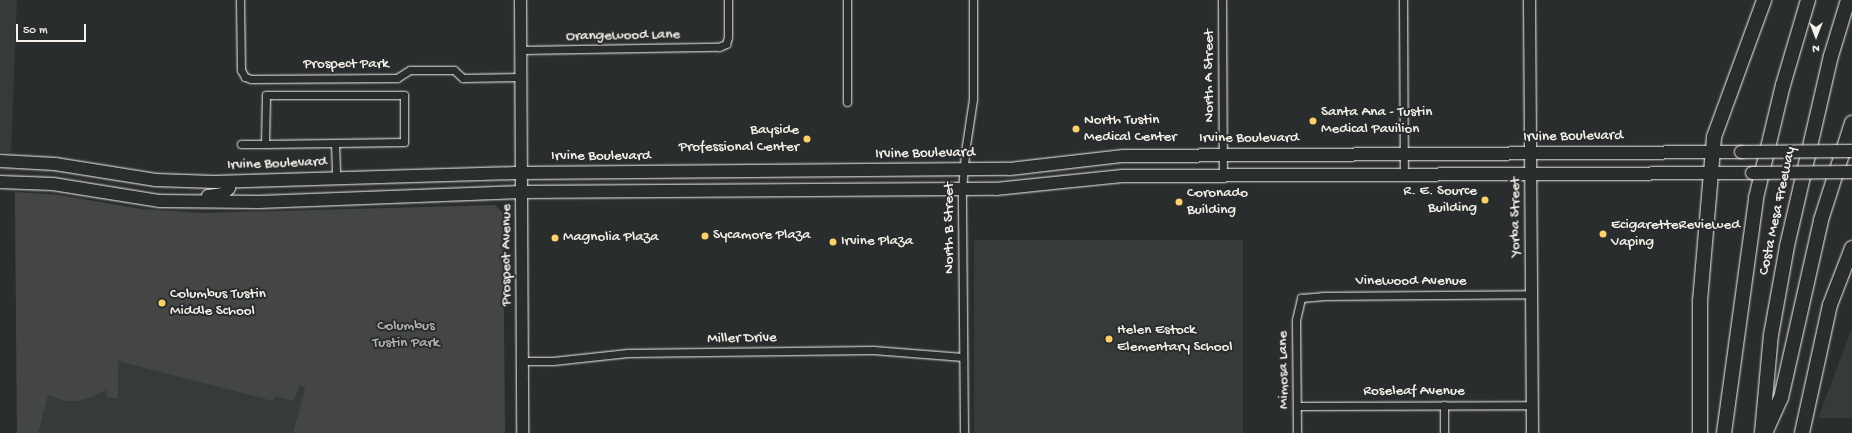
<!DOCTYPE html>
<html>
<head>
<meta charset="utf-8">
<style>
	body { margin:0 }
	#map { position:relative; width:1852px; height:433px; overflow:hidden; background:#2a2d2e; font-family:"Gochi Hand",sans-serif }
	div>[style] { position:absolute }
	.built>* { inset:0; background:#373a3a; transform-origin:0 0 }
	.green>* { inset:0; background:#444645 }
	.roads { filter:drop-shadow(0 0 1px #f4f1e8) drop-shadow(0 0 1px #f4f1e8) }
	.street>* { height:7px; margin:-3.5px; padding:0 3.5px; transform-origin:3.5px; border-radius:3.5px; background:#2a2d2e }
	.secondary>* { height:11px; margin:-5.5px; padding:0 5.5px; transform-origin:5.5px; border-radius:5.5px; background:#2a2d2e }
	.primary>* { height:12px; margin:-6px; padding:0 6px; transform-origin:6px; border-radius:6px; background:#2a2d2e }
	.highway>* { height:14px; margin:-7px; padding:0 7px; transform-origin:7px; border-radius:7px; background:#2a2d2e }
	.bridges { filter:drop-shadow(0 0 1px #f4f1e8) drop-shadow(0 0 1px #f4f1e8) }
	.primary-bridge>* { height:12px; margin:-6px; padding:0 6px; transform-origin:6px; border-radius:6px; background:#2a2d2e }
	.dots>* { width:11px; height:11px; translate:-50% -50%; box-sizing:border-box; border:2px solid #2a2d2e; border-radius:50% }
	span { translate:-50% -50%; white-space:nowrap; text-align:center; line-height:1.15; -webkit-text-stroke:4px #2a2d2e; paint-order:stroke }
	.street-label { font-size:15px; color:#f4f1e8 }
	.poi-label { font-size:15px; color:#f4f1e8 }
	.left { translate:0 -50%; text-align:left }
	.right { translate:-100% -50%; text-align:right }
	.park-label { font-size:15px; color:#b6b5af }
	.north { position:absolute; left:1796px; top:16px; width:40px; height:40px; -webkit-text-stroke:3px #2a2d2e; paint-order:stroke; rotate:180deg; font-size:11px; font-weight:700; line-height:16px; text-align:center; color:#f4f1e8 }
	.north::after { content:''; display:block; margin:auto; width:14px; height:18px; background:#f4f1e8; clip-path:polygon(50% 0,100% 100%,50% 72%,0 100%) }
	.scale { position:absolute; left:16px; top:24px; width:70px; height:18px; box-sizing:border-box; border:2px solid #f4f1e8; border-top:0; padding-left:5px; font-size:12px; line-height:14px; white-space:nowrap; color:#f4f1e8; -webkit-text-stroke:3px #2a2d2e; paint-order:stroke }
</style>
</head>
<body>
<div id="map">
	<div class="built">
		<div style="clip-path:polygon(0 0,17px 0,11px 152px,0 152px)"></div>
		<div style="clip-path:polygon(15px 192px,58px 195px,141px 209px,183px 213px,307px 211px,305px 388px,293px 433px,17px 433px)"></div>
		<div style="left:1243px;top:240px;width:193px;height:269px;rotate:90deg"></div>
		<div style="clip-path:polygon(1852px 328px,1852px 418px,1818px 418px)"></div>
	</div>
	<div class="green">
		<div style="clip-path:polygon(15px 192px,58px 195px,141px 209px,204px 213px,495px 205px,503px 213px,505px 433px,293px 433px,305px 388px,300px 385px,293px 401px,275px 396px,273px 401px,118px 361px,118px 398px,107px 398px,106px 390px,90px 398px,77px 401px,65px 401px,48px 395px,38px 433px,17px 433px)"></div>
	</div>
	<div class="roads">
		<div class="street">
			<div style="left:240px;top:0;width:70px;rotate:89.2deg"></div>
			<div style="left:241px;top:70px;width:8px;rotate:60deg"></div>
			<div style="left:245px;top:77px;width:6px;rotate:18deg"></div>
			<div style="left:251px;top:79px;width:146px;rotate:-0.4deg"></div>
			<div style="left:397px;top:78px;width:15px;rotate:-32deg"></div>
			<div style="left:410px;top:70px;width:44px"></div>
			<div style="left:454px;top:70px;width:12px;rotate:42deg"></div>
			<div style="left:463px;top:78px;width:58px;rotate:-1deg"></div>
			<div style="left:847px;top:0;width:102px;rotate:90deg"></div>
			<div style="left:1222px;top:0;width:176px;rotate:89.7deg"></div>
			<div style="left:1403px;top:0;width:174px;rotate:89.7deg"></div>
			<div style="left:520px;top:50px;width:199px;rotate:-0.9deg"></div>
			<div style="left:719px;top:47px;width:8px;rotate:-23deg"></div>
			<div style="left:726px;top:44px;width:7px;rotate:-74deg"></div>
			<div style="left:728px;top:37px;width:37px;rotate:-90deg"></div>
			<div style="left:266px;top:95px;width:138px"></div>
			<div style="left:404px;top:95px;width:47px;rotate:90deg"></div>
			<div style="left:404px;top:142px;width:139px;rotate:179.2deg"></div>
			<div style="left:265px;top:144px;width:49px;rotate:-88.8deg"></div>
			<div style="left:335px;top:143px;width:36px;rotate:88deg"></div>
			<div style="left:241px;top:144px;width:24px"></div>
			<div style="left:521px;top:361px;width:32px"></div>
			<div style="left:553px;top:361px;width:75px;rotate:-6.1deg"></div>
			<div style="left:628px;top:353px;width:245px;rotate:-0.7deg"></div>
			<div style="left:873px;top:350px;width:90px;rotate:4.4deg"></div>
			<div style="left:1297px;top:406px;width:234px;rotate:-0.2deg"></div>
			<div style="left:964px;top:433px;width:244px;rotate:-90.5deg"></div>
			<div style="left:962px;top:189px;width:37px;rotate:-85deg"></div>
			<div style="left:965px;top:152px;width:54px;rotate:-81.4deg"></div>
			<div style="left:973px;top:99px;width:99px;rotate:-90deg"></div>
			<div style="left:1297px;top:433px;width:113px;rotate:-90.5deg"></div>
			<div style="left:1296px;top:320px;width:23px;rotate:-77deg"></div>
			<div style="left:1301px;top:298px;width:21px;rotate:-5deg"></div>
			<div style="left:1322px;top:296px;width:209px;rotate:-0.5deg"></div>
			<div style="left:1444px;top:433px;width:28px;rotate:-90deg"></div>
		</div>
		<div class="secondary">
			<div style="left:520px;top:0;width:433px;rotate:89.7deg"></div>
			<div style="left:1529px;top:0;width:433px;rotate:89.6deg"></div>
		</div>
		<div class="primary">
			<div style="left:0;top:161px;width:55px;rotate:3.1deg"></div>
			<div style="left:55px;top:164px;width:102px;rotate:9deg"></div>
			<div style="left:156px;top:180px;width:58px;rotate:2deg"></div>
			<div style="left:214px;top:182px;width:308px;rotate:-1.7deg"></div>
			<div style="left:522px;top:173px;width:488px;rotate:-0.5deg"></div>
			<div style="left:1010px;top:169px;width:114px;rotate:-6.6deg"></div>
			<div style="left:1123px;top:156px;width:618px;rotate:-0.37deg"></div>
			<div style="left:0;top:182px;width:53px;rotate:2.2deg"></div>
			<div style="left:53px;top:184px;width:107px;rotate:9.1deg"></div>
			<div style="left:159px;top:201px;width:100px;rotate:0.6deg"></div>
			<div style="left:259px;top:202px;width:263px;rotate:-2.2deg"></div>
			<div style="left:522px;top:192px;width:474px;rotate:-0.4deg"></div>
			<div style="left:996px;top:189px;width:127px;rotate:-5.9deg"></div>
			<div style="left:1122px;top:176px;width:630px;rotate:-0.27deg"></div>
			<div style="left:208px;top:196px;width:15px;rotate:-8deg"></div>
			<div style="left:223px;top:194px;width:8px;rotate:-45deg"></div>
			<div style="left:229px;top:188px;width:6px;rotate:-90deg"></div>
		</div>
		<div class="highway">
			<div style="left:1766px;top:431px;width:36px;rotate:-66deg"></div>
			<div style="left:1781px;top:398px;width:182px;rotate:-77.3deg"></div>
			<div style="left:1821px;top:220px;width:102px;rotate:-72.3deg"></div>
			<div style="left:1700px;top:433px;width:132px;rotate:-90deg"></div>
			<div style="left:1700px;top:301px;width:165px;rotate:-85.1deg"></div>
			<div style="left:1714px;top:137px;width:146px;rotate:-69.9deg"></div>
			<div style="left:1724px;top:433px;width:237px;rotate:-82.2deg"></div>
			<div style="left:1756px;top:198px;width:116px;rotate:-76.6deg"></div>
			<div style="left:1783px;top:85px;width:89px;rotate:-73.6deg"></div>
			<div style="left:1762px;top:433px;width:98px;rotate:-84.8deg"></div>
			<div style="left:1771px;top:335px;width:90px;rotate:-79.8deg"></div>
			<div style="left:1787px;top:246px;width:195px;rotate:-77deg"></div>
			<div style="left:1831px;top:56px;width:59px;rotate:-73.1deg"></div>
			<div style="left:1802px;top:433px;width:131px;rotate:-77.7deg"></div>
			<div style="left:1830px;top:305px;width:61px;rotate:-68.9deg"></div>
		</div>
	</div>
	<div class="bridges">
		<div class="primary-bridge">
			<div style="left:1741px;top:152px;width:111px;rotate:-0.5deg"></div>
			<div style="left:1752px;top:173px;width:100px;rotate:-0.6deg"></div>
		</div>
	</div>
	<div class="dots">
		<div style="left:1313px;top:121px;background:#ffd166"></div>
		<div style="left:1076px;top:129px;background:#ffd166"></div>
		<div style="left:807px;top:139px;background:#ffd166"></div>
		<div style="left:1485px;top:200px;background:#ffd166"></div>
		<div style="left:1179px;top:202px;background:#ffd166"></div>
		<div style="left:1603px;top:234px;background:#ffd166"></div>
		<div style="left:705px;top:236px;background:#ffd166"></div>
		<div style="left:555px;top:238px;background:#ffd166"></div>
		<div style="left:833px;top:242px;background:#ffd166"></div>
		<div style="left:162px;top:303px;background:#ffd166"></div>
		<div style="left:1109px;top:339px;background:#ffd166"></div>
	</div>
	<div class="street-label">
		<span style="left:623px;top:36px;rotate:-1deg">Orangewood Lane</span>
		<span style="left:346px;top:65px">Prospect Park</span>
		<span style="left:1210px;top:76px;rotate:-90deg">North A Street</span>
		<span style="left:1573px;top:137px;rotate:-1deg">Irvine Boulevard</span>
		<span style="left:1249px;top:139px">Irvine Boulevard</span>
		<span style="left:925px;top:154px;rotate:-1deg">Irvine Boulevard</span>
		<span style="left:601px;top:157px">Irvine Boulevard</span>
		<span style="left:277px;top:164px;rotate:-2deg">Irvine Boulevard</span>
		<span style="left:1778px;top:211px;rotate:-78deg">Costa Mesa Freeway</span>
		<span style="left:1516px;top:217px;rotate:-90deg">Yorba Street</span>
		<span style="left:950px;top:228px;rotate:-90deg">North B Street</span>
		<span style="left:507px;top:255px;rotate:-90deg">Prospect Avenue</span>
		<span style="left:1411px;top:282px">Vinewood Avenue</span>
		<span style="left:742px;top:339px;rotate:-1deg">Miller Drive</span>
		<span style="left:1284px;top:370px;rotate:-91deg">Mimosa Lane</span>
		<span style="left:1414px;top:392px">Roseleaf Avenue</span>
	</div>
	<div class="poi-label">
		<span class="left" style="left:1321px;top:121px">Santa Ana - Tustin<br>Medical Pavilion</span>
		<span class="left" style="left:1084px;top:129px">North Tustin<br>Medical Center</span>
		<span class="right" style="left:799px;top:139px">Bayside<br>Professional Center</span>
		<span class="right" style="left:1477px;top:200px">R. E. Source<br>Building</span>
		<span class="left" style="left:1187px;top:202px">Coronado<br>Building</span>
		<span class="left" style="left:1611px;top:234px">EcigaretteReviewed<br>Vaping</span>
		<span class="left" style="left:713px;top:236px">Sycamore Plaza</span>
		<span class="left" style="left:563px;top:238px">Magnolia Plaza</span>
		<span class="left" style="left:841px;top:242px">Irvine Plaza</span>
		<span class="left" style="left:170px;top:303px">Columbus Tustin<br>Middle School</span>
		<span class="left" style="left:1117px;top:339px">Helen Estock<br>Elementary School</span>
	</div>
	<div class="park-label">
		<span style="left:406px;top:335px">Columbus<br>Tustin Park</span>
	</div>
	<div class="north">N</div>
	<div class="scale">50 m</div>
</div>
</body>
</html>
